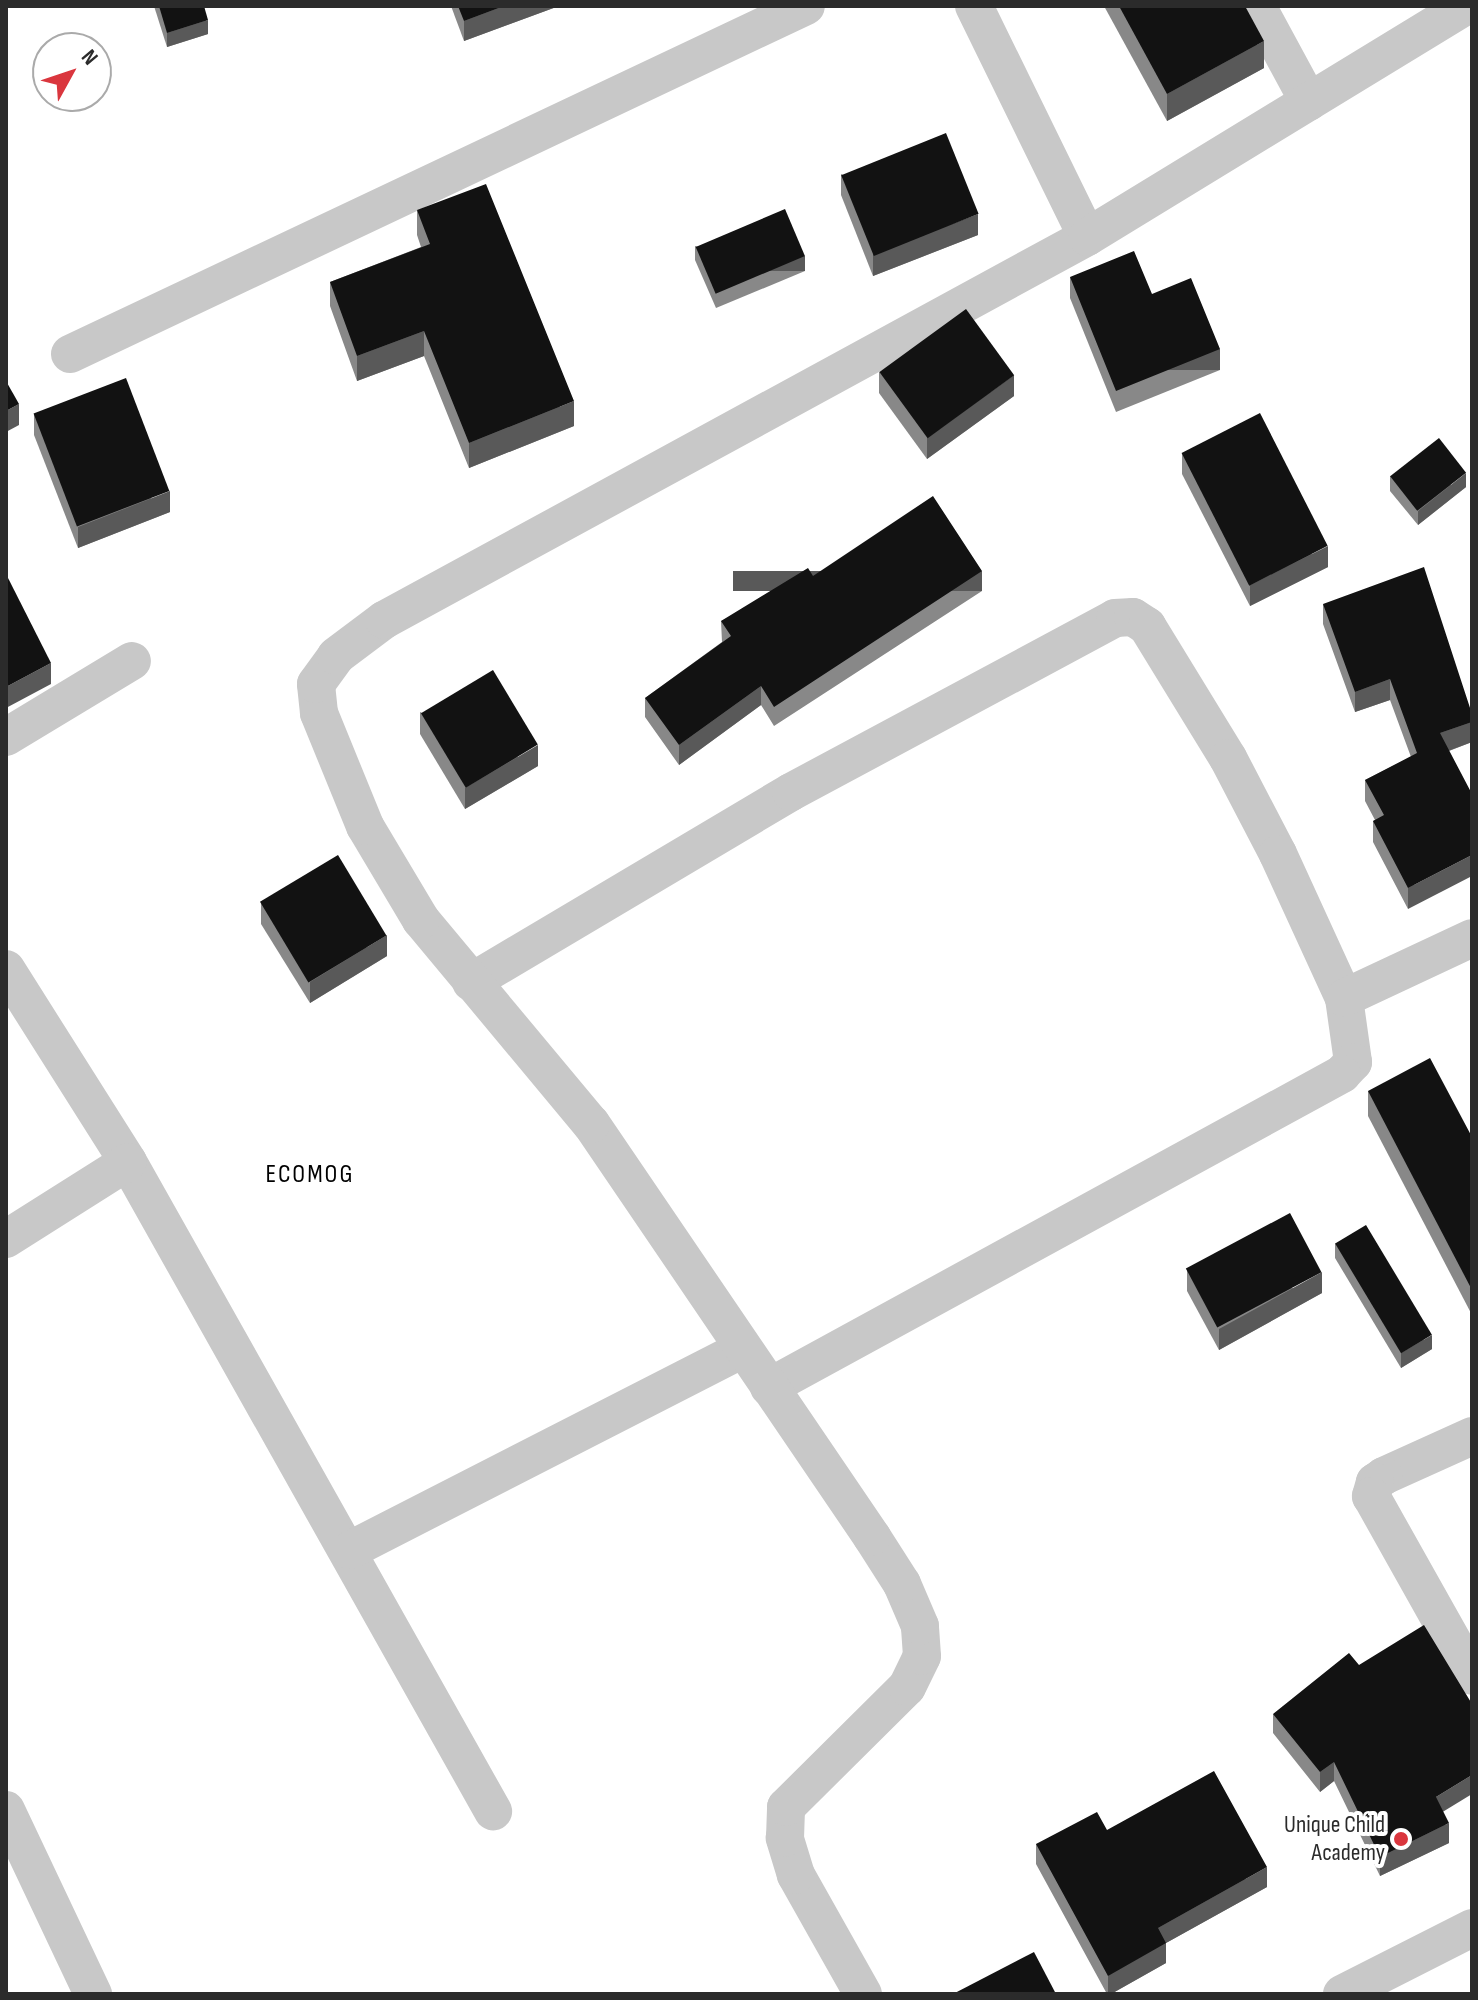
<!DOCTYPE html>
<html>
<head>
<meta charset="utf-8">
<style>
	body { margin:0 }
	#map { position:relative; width:1478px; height:2000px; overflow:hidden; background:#fff; font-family:"Sofia Sans Condensed",sans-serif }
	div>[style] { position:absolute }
	.minor>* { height:38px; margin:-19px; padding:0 19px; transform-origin:19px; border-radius:19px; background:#c8c8c8 }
	.wall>* { inset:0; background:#888 }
	.shaded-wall>* { inset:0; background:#595959; transform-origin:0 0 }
	.building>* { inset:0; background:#121212; transform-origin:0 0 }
	.dots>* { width:22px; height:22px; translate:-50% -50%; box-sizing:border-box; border:4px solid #fff; border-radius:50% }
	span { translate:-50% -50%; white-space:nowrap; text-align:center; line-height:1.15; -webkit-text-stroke:8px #fff; paint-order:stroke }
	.poi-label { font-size:24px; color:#2b2b2b }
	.right { translate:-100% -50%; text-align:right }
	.neighbourhood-label { font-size:26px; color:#000; letter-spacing:2px }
	.frame { position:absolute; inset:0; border:8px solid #2b2b2b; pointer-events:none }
	.north { position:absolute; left:32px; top:32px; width:80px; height:80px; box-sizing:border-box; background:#fff; border:2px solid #aaa; border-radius:50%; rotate:50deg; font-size:22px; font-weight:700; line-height:32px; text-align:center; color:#2b2b2b }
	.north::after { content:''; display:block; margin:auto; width:28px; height:36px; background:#da363e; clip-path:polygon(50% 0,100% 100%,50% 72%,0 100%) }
</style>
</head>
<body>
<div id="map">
	<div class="minor">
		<div style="left:974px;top:6px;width:257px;rotate:63.9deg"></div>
		<div style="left:1257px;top:6px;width:109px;rotate:61.6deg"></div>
		<div style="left:70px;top:354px;width:814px;rotate:-25.31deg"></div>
		<div style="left:6px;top:737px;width:147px;rotate:-31.1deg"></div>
		<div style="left:6px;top:969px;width:228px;rotate:57.7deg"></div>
		<div style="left:128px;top:1162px;width:745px;rotate:60.65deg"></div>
		<div style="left:471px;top:982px;width:372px;rotate:-30.7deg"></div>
		<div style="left:791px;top:792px;width:368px;rotate:-28.2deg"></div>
		<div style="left:1115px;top:618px;width:18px;rotate:-3deg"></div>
		<div style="left:1133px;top:617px;width:17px;rotate:33deg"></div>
		<div style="left:1147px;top:626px;width:155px;rotate:58.5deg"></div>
		<div style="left:1228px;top:758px;width:108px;rotate:62.5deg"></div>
		<div style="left:1278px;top:854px;width:158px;rotate:65.4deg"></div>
		<div style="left:1344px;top:998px;width:65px;rotate:82deg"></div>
		<div style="left:1353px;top:1062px;width:16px;rotate:133deg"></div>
		<div style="left:1342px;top:1074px;width:653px;rotate:151.35deg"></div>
		<div style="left:1344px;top:998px;width:141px;rotate:-25.1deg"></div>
		<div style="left:6px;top:1239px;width:144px;rotate:-32.3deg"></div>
		<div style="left:1472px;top:1436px;width:97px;rotate:155.6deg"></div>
		<div style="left:1384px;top:1476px;width:11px;rotate:146deg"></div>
		<div style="left:1375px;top:1482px;width:15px;rotate:106deg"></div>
		<div style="left:1371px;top:1496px;width:206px;rotate:60.7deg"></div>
		<div style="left:350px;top:1550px;width:441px;rotate:-27.1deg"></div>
		<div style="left:6px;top:1810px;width:204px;rotate:64.7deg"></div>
		<div style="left:863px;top:1994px;width:137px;rotate:-119.4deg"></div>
		<div style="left:796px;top:1875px;width:39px;rotate:-107deg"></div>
		<div style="left:785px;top:1838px;width:31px;rotate:-88deg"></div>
		<div style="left:786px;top:1807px;width:170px;rotate:-44.8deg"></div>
		<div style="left:907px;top:1687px;width:34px;rotate:-64deg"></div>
		<div style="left:922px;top:1656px;width:30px;rotate:-94deg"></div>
		<div style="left:920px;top:1626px;width:46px;rotate:-113.2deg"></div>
		<div style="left:902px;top:1584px;width:56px;rotate:-122.6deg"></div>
		<div style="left:872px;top:1537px;width:500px;rotate:-124.2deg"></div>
		<div style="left:591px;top:1124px;width:266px;rotate:-129.8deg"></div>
		<div style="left:421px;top:920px;width:109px;rotate:-120.8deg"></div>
		<div style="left:365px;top:826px;width:122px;rotate:-112.2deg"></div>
		<div style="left:319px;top:713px;width:29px;rotate:-96deg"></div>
		<div style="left:316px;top:684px;width:34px;rotate:-54deg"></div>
		<div style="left:336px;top:656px;width:60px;rotate:-36.9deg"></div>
		<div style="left:384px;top:620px;width:801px;rotate:-28.58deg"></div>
		<div style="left:1087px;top:237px;width:444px;rotate:-31.4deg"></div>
		<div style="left:1342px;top:1994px;width:146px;rotate:-26.9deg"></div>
	</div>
	<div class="wall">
		<div style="clip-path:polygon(154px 6px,204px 6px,208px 34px,167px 47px)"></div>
		<div style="clip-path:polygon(451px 6px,559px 6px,464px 41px)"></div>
		<div style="clip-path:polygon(1104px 6px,1245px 6px,1264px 68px,1167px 121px)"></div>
		<div style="clip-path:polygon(841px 174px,978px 235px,873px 276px,841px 195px)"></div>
		<div style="clip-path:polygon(417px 210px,574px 426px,469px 468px,424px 356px,357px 381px,330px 306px,330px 282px,421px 247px,417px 235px)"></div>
		<div style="clip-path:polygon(695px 246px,805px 271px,716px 308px,695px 260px)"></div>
		<div style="clip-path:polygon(1070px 277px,1152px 294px,1220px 370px,1116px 412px,1070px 298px)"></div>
		<div style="clip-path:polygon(879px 372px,1014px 396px,927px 459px,879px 393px)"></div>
		<div style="clip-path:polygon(34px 414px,170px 512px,78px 548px,34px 435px)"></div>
		<div style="clip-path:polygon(1182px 453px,1328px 567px,1250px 606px,1182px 474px)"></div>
		<div style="clip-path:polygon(1390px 476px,1466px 487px,1418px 525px,1390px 491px)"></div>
		<div style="clip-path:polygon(813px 576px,982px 591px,774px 726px,761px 705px,679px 765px,645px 717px,645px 698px,722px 642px,721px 621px)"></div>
		<div style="clip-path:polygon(1323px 604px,1472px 722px,1472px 742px,1449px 751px,1408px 909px,1373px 842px,1373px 821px,1375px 820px,1365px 801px,1365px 780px,1411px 757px,1390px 700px,1355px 712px,1323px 624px)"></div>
		<div style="clip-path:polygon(420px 712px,538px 766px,465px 809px,420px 734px)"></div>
		<div style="clip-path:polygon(261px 903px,387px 956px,310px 1003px,261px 924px)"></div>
		<div style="clip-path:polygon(1368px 1091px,1472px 1137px,1472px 1315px,1368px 1116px)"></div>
		<div style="clip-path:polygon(1335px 1243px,1432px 1349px,1401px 1368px,1335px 1258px)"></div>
		<div style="clip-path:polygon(1187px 1270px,1322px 1293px,1219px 1350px,1187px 1291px)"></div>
		<div style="clip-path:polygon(1273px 1714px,1443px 1812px,1449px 1843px,1380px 1876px,1334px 1781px,1320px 1792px,1273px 1733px)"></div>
		<div style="clip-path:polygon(1107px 1830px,1267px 1887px,1166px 1943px,1166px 1963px,1111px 1994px,1107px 1994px,1036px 1864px,1036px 1844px)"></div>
	</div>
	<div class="shaded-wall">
		<div style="clip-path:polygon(504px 6px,559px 6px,464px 41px,464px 21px)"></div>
		<div style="clip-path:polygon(208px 20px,208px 34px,167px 47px,167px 33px)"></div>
		<div style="clip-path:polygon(1264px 41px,1264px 68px,1167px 121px,1167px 94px)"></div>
		<div style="clip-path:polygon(978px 214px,978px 235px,873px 276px,873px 254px)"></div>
		<div style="left:805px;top:256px;width:15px;height:96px;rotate:90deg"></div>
		<div style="clip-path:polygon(424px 331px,424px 356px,357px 381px,357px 356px)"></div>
		<div style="left:1220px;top:349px;width:21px;height:112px;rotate:90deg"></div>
		<div style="clip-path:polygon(1014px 375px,1014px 396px,927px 459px,927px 438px)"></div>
		<div style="clip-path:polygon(574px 401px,574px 426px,469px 468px,469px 443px)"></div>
		<div style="clip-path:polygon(19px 404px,19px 425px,6px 432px,6px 411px)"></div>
		<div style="clip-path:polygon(1466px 473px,1466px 487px,1418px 525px,1418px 511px)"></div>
		<div style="clip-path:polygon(170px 491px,170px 512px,78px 548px,78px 527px)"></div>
		<div style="clip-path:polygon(1328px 546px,1328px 567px,1250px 606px,1250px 585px)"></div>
		<div style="left:982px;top:571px;width:20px;height:249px;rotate:90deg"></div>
		<div style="clip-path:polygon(51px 663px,51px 684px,6px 708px,6px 687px)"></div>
		<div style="clip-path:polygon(1390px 679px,1390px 700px,1355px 712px,1355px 692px)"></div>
		<div style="clip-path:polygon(761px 686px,761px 705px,679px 765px,679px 745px)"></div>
		<div style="clip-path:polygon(1472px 722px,1472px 742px,1440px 754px,1440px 733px)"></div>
		<div style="clip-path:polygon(538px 745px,538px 766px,465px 809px,465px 788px)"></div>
		<div style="clip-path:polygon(1472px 855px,1472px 876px,1408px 909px,1408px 888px)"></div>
		<div style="clip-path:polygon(387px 935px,387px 956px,310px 1003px,310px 982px)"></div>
		<div style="clip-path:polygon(1322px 1272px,1322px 1293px,1219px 1350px,1219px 1329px)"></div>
		<div style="clip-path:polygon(1432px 1335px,1432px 1349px,1401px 1368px,1401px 1353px)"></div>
		<div style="clip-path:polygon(1334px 1762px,1334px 1781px,1320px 1792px,1320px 1772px)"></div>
		<div style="clip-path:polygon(1472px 1775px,1472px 1794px,1436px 1816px,1436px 1797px)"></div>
		<div style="clip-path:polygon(1449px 1823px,1449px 1843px,1380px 1876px,1380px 1857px)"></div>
		<div style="clip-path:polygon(1267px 1867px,1267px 1887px,1166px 1943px,1166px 1963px,1111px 1994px,1108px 1994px,1108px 1976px,1158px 1928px)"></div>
	</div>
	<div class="building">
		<div style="clip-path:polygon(159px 6px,204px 6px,208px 20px,167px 33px)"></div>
		<div style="clip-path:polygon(458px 6px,504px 6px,464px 21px)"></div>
		<div style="clip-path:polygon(1119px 6px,1245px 6px,1264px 41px,1167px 94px)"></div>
		<div style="left:946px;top:133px;width:87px;height:113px;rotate:68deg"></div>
		<div style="clip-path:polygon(486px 184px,574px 401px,469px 443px,424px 331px,357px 356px,330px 282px,430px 244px,417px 210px)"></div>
		<div style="left:785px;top:209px;width:51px;height:97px;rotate:67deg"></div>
		<div style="clip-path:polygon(1134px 251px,1152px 294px,1191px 278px,1220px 349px,1116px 391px,1070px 277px)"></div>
		<div style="left:966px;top:309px;width:82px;height:107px;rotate:54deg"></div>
		<div style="left:126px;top:378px;width:121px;height:99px;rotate:69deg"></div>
		<div style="clip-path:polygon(6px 381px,19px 404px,6px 411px)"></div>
		<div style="left:1260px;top:413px;width:149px;height:88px;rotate:63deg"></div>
		<div style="left:1439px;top:438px;width:44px;height:62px;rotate:52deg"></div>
		<div style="clip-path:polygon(933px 496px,982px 571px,774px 707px,761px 686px,679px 745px,645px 698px,731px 636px,721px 621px,808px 568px,813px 576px)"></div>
		<div style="clip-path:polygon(1424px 567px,1472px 714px,1472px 722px,1440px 733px,1472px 794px,1472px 855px,1408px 888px,1373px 821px,1384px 815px,1365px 780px,1417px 753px,1390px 679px,1355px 692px,1323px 604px)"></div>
		<div style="clip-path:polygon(6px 574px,51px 663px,6px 687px)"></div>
		<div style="left:493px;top:670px;width:87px;height:84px;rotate:59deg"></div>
		<div style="left:338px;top:855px;width:94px;height:91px;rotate:59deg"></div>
		<div style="clip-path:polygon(1430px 1058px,1472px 1137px,1472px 1290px,1368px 1091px)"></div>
		<div style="left:1290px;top:1213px;width:67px;height:118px;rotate:62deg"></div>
		<div style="left:1366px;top:1225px;width:128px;height:36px;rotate:59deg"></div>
		<div style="clip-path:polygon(1424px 1625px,1472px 1704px,1472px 1775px,1436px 1797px,1449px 1823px,1380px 1857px,1334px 1762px,1320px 1772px,1273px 1714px,1349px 1653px,1359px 1665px)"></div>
		<div style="clip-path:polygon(1214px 1771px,1267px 1867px,1158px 1928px,1166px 1943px,1108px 1976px,1036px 1844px,1097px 1812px,1107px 1830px)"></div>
		<div style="clip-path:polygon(1034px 1952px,1056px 1994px,953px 1994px)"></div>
	</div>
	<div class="dots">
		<div style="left:1401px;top:1839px;background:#da363e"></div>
	</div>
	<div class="poi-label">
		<span class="right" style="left:1385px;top:1839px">Unique Child<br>Academy</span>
	</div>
	<div class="neighbourhood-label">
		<span style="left:310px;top:1175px">ECOMOG</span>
	</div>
	<div class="frame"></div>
	<div class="north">N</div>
</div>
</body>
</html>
